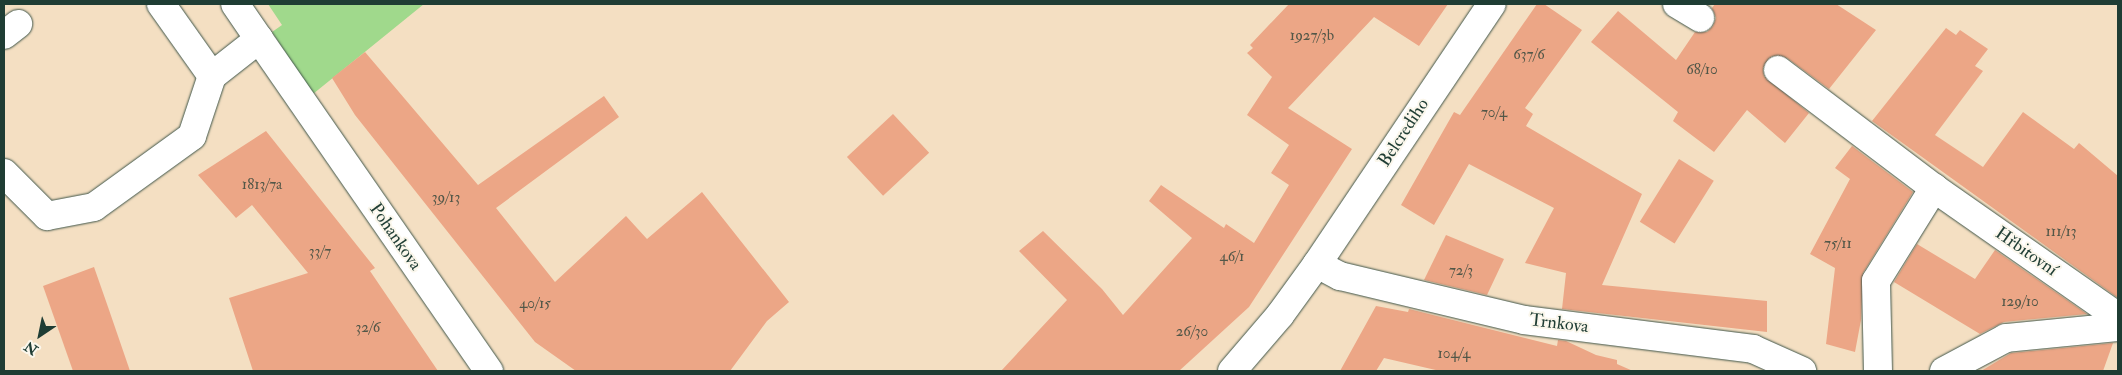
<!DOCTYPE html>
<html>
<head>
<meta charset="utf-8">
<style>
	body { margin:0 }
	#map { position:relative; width:2122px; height:375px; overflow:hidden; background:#f4dfc2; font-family:"IM FELL Double Pica",serif }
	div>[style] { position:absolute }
	.green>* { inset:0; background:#a0d98c }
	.building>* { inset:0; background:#eca686; transform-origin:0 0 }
	.roads { filter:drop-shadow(0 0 1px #3f5549) drop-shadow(0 0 1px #3f5549) }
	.minor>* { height:28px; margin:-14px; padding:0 14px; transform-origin:14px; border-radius:14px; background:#fff }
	span { translate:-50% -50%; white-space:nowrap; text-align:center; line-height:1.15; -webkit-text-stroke:4px #fbf7ec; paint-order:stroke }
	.number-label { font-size:15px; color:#525748 }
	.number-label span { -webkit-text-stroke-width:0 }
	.street-label { font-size:18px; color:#1f3d34 }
	.frame { position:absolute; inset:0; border:5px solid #1f3d34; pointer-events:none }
	.north { position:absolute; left:15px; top:310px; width:50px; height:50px; -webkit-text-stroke:4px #fbf7ec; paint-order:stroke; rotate:214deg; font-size:14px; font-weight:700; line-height:20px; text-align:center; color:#1f3d34 }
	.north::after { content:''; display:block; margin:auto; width:18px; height:22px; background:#1f3d34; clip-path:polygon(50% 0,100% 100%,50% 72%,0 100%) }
</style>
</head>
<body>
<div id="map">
	<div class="green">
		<div style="clip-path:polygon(268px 4px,424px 4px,313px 94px,272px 32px,282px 25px)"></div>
	</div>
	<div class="building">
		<div style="clip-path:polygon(1289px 4px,1448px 4px,1419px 46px,1374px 17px,1288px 108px,1352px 149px,1249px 307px,1179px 371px,1001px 371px,1067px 300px,1019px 251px,1043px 231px,1102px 289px,1123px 315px,1192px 238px,1149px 201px,1161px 185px,1224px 228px,1226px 224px,1254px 243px,1289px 185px,1271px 173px,1289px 145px,1247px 115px,1272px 77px,1247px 53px,1253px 48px,1250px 45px)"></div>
		<div style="clip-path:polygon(1537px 4px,1544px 4px,1582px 30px,1525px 108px,1533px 114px,1526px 126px,1642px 194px,1602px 285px,1767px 301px,1767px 332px,1562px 309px,1566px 273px,1525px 263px,1554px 208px,1469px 164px,1434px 225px,1401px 205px,1454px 112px,1460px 115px)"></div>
		<div style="clip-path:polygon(1715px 4px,1836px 4px,1876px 30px,1829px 89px,1787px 58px,1772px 56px,1763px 68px,1764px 76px,1809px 113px,1785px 143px,1747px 110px,1714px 152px,1673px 121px,1678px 112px,1591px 42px,1618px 11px,1676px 60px,1695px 32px,1707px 32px,1713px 26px,1716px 18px,1712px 8px)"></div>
		<div style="clip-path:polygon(1946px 28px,1956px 35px,1960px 30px,1988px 49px,1975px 66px,1983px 71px,1935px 135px,1983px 167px,2023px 112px,2074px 149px,2079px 143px,2118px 176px,2118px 298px,1872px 121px)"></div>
		<div style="clip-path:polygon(365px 52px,478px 185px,604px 96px,619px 117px,496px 208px,555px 282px,626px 216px,647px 239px,702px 192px,789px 302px,767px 321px,730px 371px,576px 371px,535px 342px,355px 115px,332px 78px)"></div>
		<div style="left:893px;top:114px;width:53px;height:63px;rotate:47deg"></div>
		<div style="clip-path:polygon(266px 131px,375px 268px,370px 271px,438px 371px,253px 371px,229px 298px,308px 273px,252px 205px,236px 218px,198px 175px)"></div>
		<div style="clip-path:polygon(1852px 146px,1913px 192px,1863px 273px,1861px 320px,1855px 352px,1826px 344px,1835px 268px,1810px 254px,1850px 179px,1835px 168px)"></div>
		<div style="left:1679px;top:159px;width:41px;height:74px;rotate:32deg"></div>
		<div style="clip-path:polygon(1446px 235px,1504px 259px,1487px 295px,1424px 280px)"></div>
		<div style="clip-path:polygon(1917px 244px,1975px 279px,1995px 250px,2087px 314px,2004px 322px,1980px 334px,1894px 282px)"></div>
		<div style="clip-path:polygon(94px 267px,108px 307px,130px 371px,73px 371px,43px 286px)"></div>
		<div style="clip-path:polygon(1376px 306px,1408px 312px,1409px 309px,1557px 346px,1558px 340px,1566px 341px,1596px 355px,1617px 360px,1617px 364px,1633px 371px,1440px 371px,1384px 358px,1376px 371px,1340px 371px)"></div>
		<div style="clip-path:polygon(2113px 343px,2103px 371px,1981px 371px,2011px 353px)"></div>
	</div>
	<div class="roads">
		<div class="minor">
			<div style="left:161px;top:4px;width:88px;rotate:54.7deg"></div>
			<div style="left:1677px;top:4px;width:27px;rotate:31deg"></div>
			<div style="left:4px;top:35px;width:18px;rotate:-38deg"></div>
			<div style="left:259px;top:39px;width:404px;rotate:55.3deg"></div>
			<div style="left:1778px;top:70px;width:196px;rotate:37.1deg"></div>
			<div style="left:1934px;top:188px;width:225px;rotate:35deg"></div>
			<div style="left:4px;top:173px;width:61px;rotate:45deg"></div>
			<div style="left:47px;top:216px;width:48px;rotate:-10.8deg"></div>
			<div style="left:94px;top:207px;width:121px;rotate:-35.9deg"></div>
			<div style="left:192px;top:136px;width:63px;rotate:-71.6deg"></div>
			<div style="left:212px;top:76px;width:60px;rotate:-38.2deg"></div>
			<div style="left:259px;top:39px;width:42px;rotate:-124.4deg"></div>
			<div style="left:1317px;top:264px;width:26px;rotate:28deg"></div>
			<div style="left:1340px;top:276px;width:189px;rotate:13.4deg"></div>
			<div style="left:1524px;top:320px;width:231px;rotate:7.2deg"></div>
			<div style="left:1753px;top:349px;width:54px;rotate:24.2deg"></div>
			<div style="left:1232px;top:371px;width:74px;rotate:-49.4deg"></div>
			<div style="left:1280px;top:315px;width:63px;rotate:-54deg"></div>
			<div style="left:1317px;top:264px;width:313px;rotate:-56.1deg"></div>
			<div style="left:1878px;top:371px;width:90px;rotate:-91.3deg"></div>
			<div style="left:1876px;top:281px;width:110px;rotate:-58.1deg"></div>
			<div style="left:1944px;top:371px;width:70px;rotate:-28deg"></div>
			<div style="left:2006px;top:338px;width:113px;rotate:-5.6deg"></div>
		</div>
	</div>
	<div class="number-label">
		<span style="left:1312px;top:36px">1927/3b</span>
		<span style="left:1529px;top:55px">637/6</span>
		<span style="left:1702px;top:70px">68/10</span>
		<span style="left:1494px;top:113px">70/4</span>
		<span style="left:262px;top:185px">1813/7a</span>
		<span style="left:446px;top:198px">39/13</span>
		<span style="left:2061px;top:232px">111/13</span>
		<span style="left:1838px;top:244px">75/11</span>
		<span style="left:320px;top:252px">33/7</span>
		<span style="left:1232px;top:257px">46/1</span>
		<span style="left:1461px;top:271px">72/3</span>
		<span style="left:2020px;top:302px">129/10</span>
		<span style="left:535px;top:304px">40/15</span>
		<span style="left:368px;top:328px">32/6</span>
		<span style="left:1192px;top:332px">26/30</span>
		<span style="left:1454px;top:354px">104/4</span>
	</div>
	<div class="street-label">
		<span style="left:1404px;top:133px;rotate:-57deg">Belcrediho</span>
		<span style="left:395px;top:237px;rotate:55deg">Pohankova</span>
		<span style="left:2026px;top:252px;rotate:35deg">Hřbitovní</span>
		<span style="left:1559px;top:324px;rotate:7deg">Trnkova</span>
	</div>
	<div class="frame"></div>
	<div class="north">N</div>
</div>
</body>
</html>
